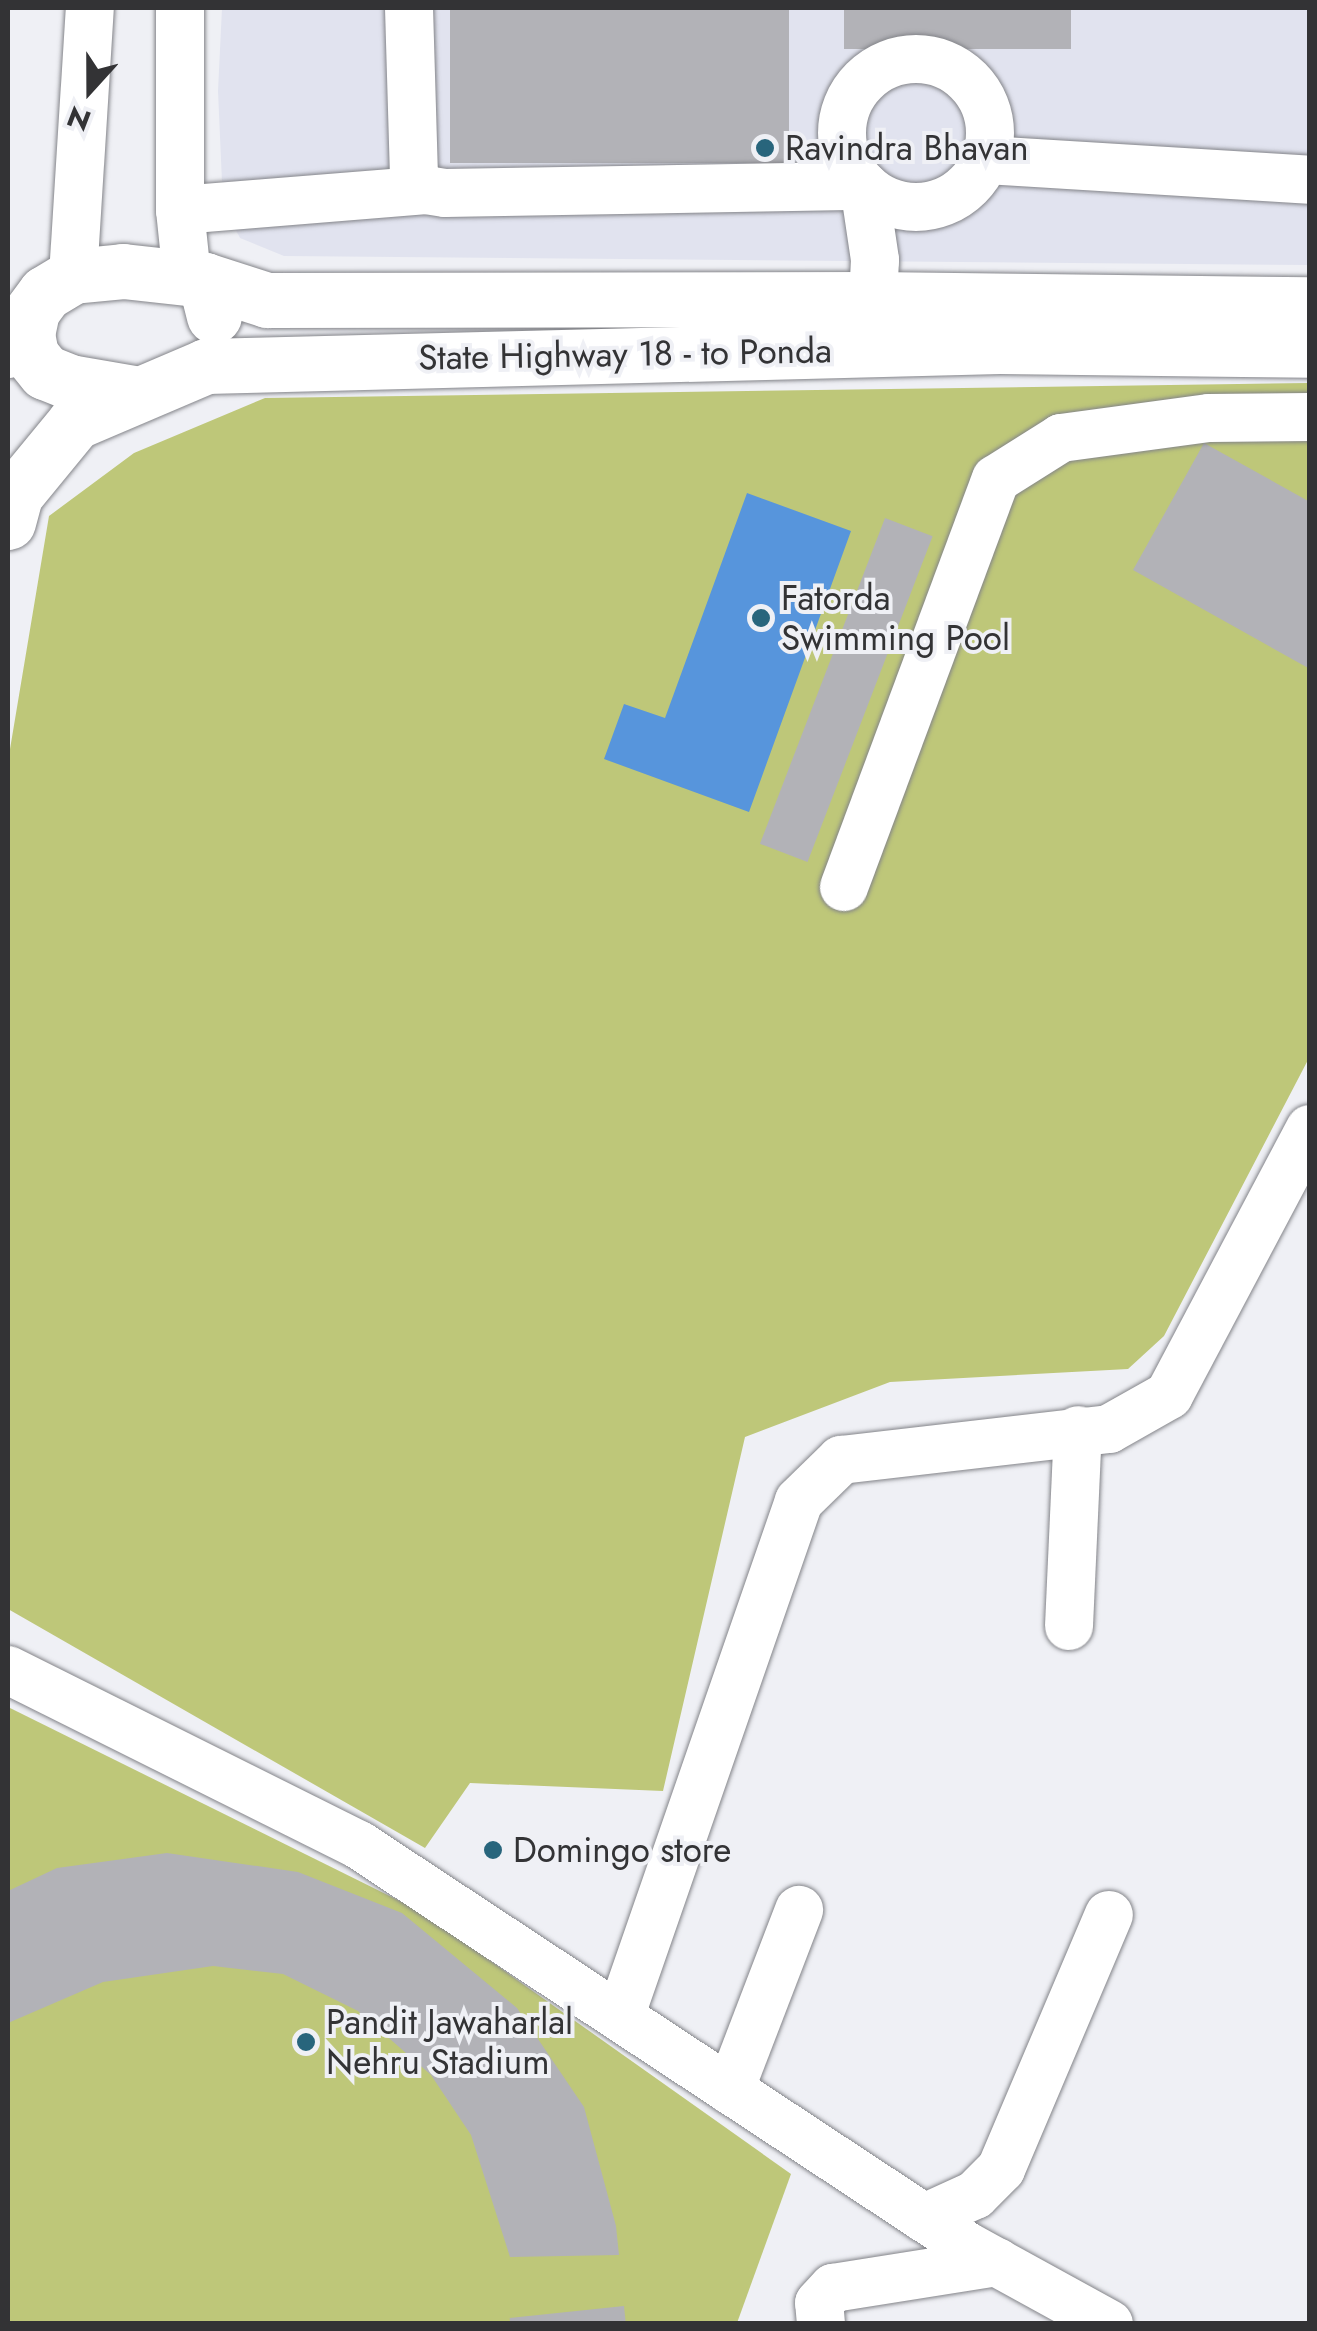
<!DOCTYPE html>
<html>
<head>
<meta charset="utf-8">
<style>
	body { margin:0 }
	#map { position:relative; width:1317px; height:2331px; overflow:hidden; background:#eff0f5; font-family:Jost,sans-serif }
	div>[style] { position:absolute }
	.built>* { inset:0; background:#e1e3ef }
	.green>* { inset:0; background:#bec779 }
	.water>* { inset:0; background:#5795dc }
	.building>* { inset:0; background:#b2b2b7; transform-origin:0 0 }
	.roads { filter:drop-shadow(0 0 2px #838489) drop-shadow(0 0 2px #838489) }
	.minor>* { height:48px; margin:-24px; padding:0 24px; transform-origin:24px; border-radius:24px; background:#fff }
	.minor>.ring { margin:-24px; padding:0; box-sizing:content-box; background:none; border:48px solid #fff; border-radius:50% }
	.major>* { height:55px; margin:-27.5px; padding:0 27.5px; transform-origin:27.5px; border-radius:27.5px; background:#fff }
	.dots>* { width:28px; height:28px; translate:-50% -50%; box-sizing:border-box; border:5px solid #eff0f5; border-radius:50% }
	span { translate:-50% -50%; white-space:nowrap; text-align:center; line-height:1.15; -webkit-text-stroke:8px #eff0f5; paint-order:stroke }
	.poi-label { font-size:35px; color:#333335 }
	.left { translate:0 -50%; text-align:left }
	.street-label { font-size:35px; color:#333335 }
	.frame { position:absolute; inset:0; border:10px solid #333335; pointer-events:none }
	.north { position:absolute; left:40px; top:40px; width:100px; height:100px; -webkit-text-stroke:8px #eff0f5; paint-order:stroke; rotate:201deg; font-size:28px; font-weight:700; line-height:40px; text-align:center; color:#333335 }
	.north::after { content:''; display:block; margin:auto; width:35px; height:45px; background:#333335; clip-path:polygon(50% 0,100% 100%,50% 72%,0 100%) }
</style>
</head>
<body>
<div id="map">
	<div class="built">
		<div style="clip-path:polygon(222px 8px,1309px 8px,1309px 265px,284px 256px,240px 238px,223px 205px,218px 91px)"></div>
	</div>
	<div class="green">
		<div style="clip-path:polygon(1309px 383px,1309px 1058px,1164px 1336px,1128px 1369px,890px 1382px,745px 1437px,663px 1791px,470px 1783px,425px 1848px,8px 1609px,8px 761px,49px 516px,134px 453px,265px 398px)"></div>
		<div style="clip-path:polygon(8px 1707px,420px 1911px,791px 2174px,737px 2323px,8px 2323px)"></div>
	</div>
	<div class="water">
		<div style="clip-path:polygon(747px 493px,851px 531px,749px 812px,604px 759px,624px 704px,665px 718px)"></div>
	</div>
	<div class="building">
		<div style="left:450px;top:8px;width:339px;height:155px"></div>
		<div style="left:844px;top:8px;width:227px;height:41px"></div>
		<div style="clip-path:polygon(1204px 443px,1310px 502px,1310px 669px,1133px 570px)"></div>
		<div style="left:885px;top:518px;width:51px;height:349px;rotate:21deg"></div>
		<div style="clip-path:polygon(167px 1853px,298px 1872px,402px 1913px,517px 2008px,584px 2107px,616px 2226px,619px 2255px,510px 2257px,471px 2135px,431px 2075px,358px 2011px,283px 1974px,213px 1966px,103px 1982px,8px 2023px,8px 1891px,57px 1868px)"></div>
		<div style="left:624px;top:2306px;width:18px;height:115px;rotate:84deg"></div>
	</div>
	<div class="roads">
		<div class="minor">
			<div style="left:180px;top:8px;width:202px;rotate:90deg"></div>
			<div style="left:180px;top:210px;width:67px;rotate:84deg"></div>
			<div style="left:409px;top:8px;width:170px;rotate:88.3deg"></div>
			<div style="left:414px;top:178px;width:17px;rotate:45deg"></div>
			<div style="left:426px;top:190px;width:19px;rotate:9deg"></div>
			<div style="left:445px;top:193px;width:419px;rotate:-1deg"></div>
			<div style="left:864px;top:186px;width:75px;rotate:81.5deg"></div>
			<div style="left:875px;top:260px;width:39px;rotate:93deg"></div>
			<div class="ring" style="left:842px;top:59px;width:100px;height:100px"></div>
			<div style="left:986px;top:160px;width:325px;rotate:3.5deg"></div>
			<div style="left:180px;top:210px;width:247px;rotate:-4.6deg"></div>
			<div style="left:73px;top:276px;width:269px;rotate:-86.4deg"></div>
			<div style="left:844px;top:887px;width:435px;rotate:-69.6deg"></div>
			<div style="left:996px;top:479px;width:77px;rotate:-32.2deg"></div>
			<div style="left:1061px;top:438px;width:149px;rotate:-7.7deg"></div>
			<div style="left:1209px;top:418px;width:101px;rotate:-0.6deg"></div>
			<div style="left:1069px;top:1626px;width:196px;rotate:-87.4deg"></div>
			<div style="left:8px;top:1670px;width:392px;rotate:26.5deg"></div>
			<div style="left:359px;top:1845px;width:728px;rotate:33.41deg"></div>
			<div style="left:967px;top:2246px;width:162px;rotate:28.8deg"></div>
			<div style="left:620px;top:2017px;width:546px;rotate:-70.87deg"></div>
			<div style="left:799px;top:1501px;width:59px;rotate:-44.3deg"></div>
			<div style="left:841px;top:1460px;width:270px;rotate:-6.6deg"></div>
			<div style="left:1109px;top:1429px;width:69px;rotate:-29.5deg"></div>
			<div style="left:1169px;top:1395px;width:301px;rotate:-62.1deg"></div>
			<div style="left:730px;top:2090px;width:193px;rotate:-69deg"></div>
			<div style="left:924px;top:2218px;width:56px;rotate:-24.3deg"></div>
			<div style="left:975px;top:2195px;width:37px;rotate:-45deg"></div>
			<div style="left:1001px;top:2169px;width:276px;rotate:-67deg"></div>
			<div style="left:821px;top:2324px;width:21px;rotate:-95deg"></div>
			<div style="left:819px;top:2303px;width:21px;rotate:-47deg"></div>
			<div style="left:833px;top:2288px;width:166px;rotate:-9deg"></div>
		</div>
		<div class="major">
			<div style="left:205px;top:280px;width:65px;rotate:17.9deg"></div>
			<div style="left:267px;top:300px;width:606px;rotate:-0.09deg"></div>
			<div style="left:873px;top:299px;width:437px;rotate:0.7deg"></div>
			<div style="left:32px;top:311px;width:24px;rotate:102deg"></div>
			<div style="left:27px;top:334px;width:21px;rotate:79deg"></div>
			<div style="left:31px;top:355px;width:22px;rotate:51deg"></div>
			<div style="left:45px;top:372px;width:27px;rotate:22deg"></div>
			<div style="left:70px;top:382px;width:65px;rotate:9.8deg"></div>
			<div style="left:8px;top:350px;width:11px;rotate:-75deg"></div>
			<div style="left:11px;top:339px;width:57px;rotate:-53.5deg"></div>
			<div style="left:45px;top:293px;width:33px;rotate:-31deg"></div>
			<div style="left:73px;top:276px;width:50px;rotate:-5.7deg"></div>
			<div style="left:123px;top:271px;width:82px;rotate:6.3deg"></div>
			<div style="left:205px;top:280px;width:37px;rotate:76deg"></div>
			<div style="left:8px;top:522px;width:28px;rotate:-75deg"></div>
			<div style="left:15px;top:495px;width:94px;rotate:-50.6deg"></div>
			<div style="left:75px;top:422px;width:142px;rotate:-23.1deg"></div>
			<div style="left:206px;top:366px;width:794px;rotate:-1.44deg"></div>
			<div style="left:1000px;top:346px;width:310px;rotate:0.7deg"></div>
		</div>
	</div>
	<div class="dots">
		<div style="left:765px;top:148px;background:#28657c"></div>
		<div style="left:761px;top:618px;background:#28657c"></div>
		<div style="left:493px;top:1850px;background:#28657c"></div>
		<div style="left:306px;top:2042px;background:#28657c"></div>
	</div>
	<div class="poi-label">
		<span class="left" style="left:785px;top:148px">Ravindra Bhavan</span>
		<span class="left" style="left:781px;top:618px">Fatorda<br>Swimming Pool</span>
		<span class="left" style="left:513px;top:1850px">Domingo store</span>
		<span class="left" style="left:326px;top:2042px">Pandit Jawaharlal<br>Nehru Stadium</span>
	</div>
	<div class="street-label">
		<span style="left:625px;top:354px;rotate:-1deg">State Highway 18 - to Ponda</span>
	</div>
	<div class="frame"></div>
	<div class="north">N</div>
</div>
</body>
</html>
